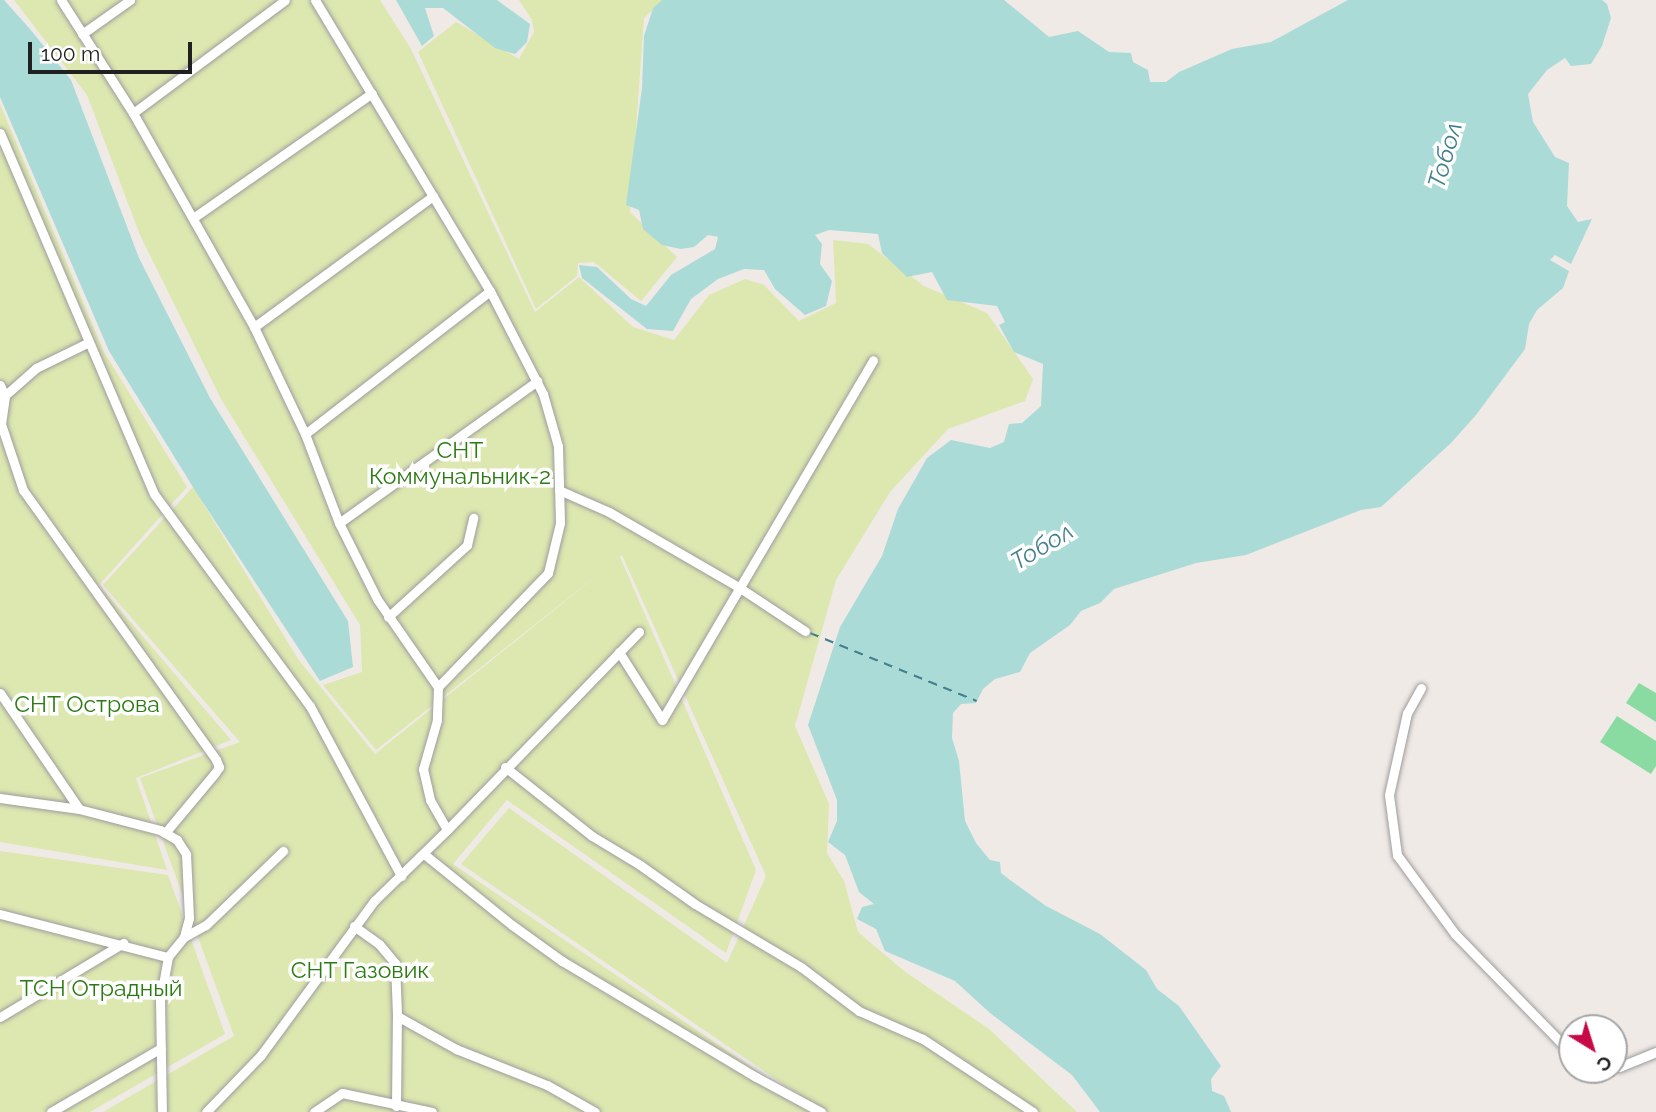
<!DOCTYPE html>
<html>
<head>
<meta charset="utf-8">
<style>
	body { margin:0 }
	#map { position:relative; width:1656px; height:1112px; overflow:hidden; background:#f0eae7; font-family:Raleway,sans-serif }
	div>[style] { position:absolute }
	.grass>* { inset:0; background:#dde7b0 }
	.pitch>* { inset:0; background:#8adba2 }
	.water>* { inset:0; background:#aadbd7 }
	.ferry>* { height:2px; margin-top:-1px; transform-origin:0; background:repeating-linear-gradient(90deg,#437f8d 0 9px,transparent 0 16px) }
	.roads { filter:drop-shadow(0 0 2px #9d9d9d) drop-shadow(0 0 2px #9d9d9d) }
	.minor>* { height:9px; margin:-4.5px; padding:0 4.5px; transform-origin:4.5px; border-radius:4.5px; background:#fff }
	span { translate:-50% -50%; white-space:nowrap; text-align:center; line-height:1.15; -webkit-text-stroke:7px #fff; paint-order:stroke }
	.park-label { font-size:23px; color:#2a7b11 }
	.water-label { font-size:24px; color:#437f8d; font-style:italic }
	.north { position:absolute; left:1558px; top:1014px; width:70px; height:70px; box-sizing:border-box; background:#fff; border:2px solid #a6a6a6; border-radius:50%; rotate:142deg; font-size:19px; font-weight:700; line-height:28px; text-align:center; color:#202020 }
	.north::after { content:''; display:block; margin:auto; width:24px; height:32px; background:#c60a45; clip-path:polygon(50% 0,100% 100%,50% 72%,0 100%) }
	.scale { position:absolute; left:28px; top:42px; width:164px; height:32px; box-sizing:border-box; border:4px solid #202020; border-top:0; padding-left:9px; font-size:21px; line-height:24px; white-space:nowrap; color:#202020; -webkit-text-stroke:5px #fff; paint-order:stroke }
</style>
</head>
<body>
<div id="map">
	<div class="grass">
		<div style="clip-path:polygon(14px 0,380px 0,411px 49px,535px 312px,579px 277px,633px 327px,674px 340px,709px 295px,745px 279px,764px 285px,799px 321px,836px 303px,833px 240px,868px 244px,924px 286px,987px 313px,1033px 379px,1025px 401px,948px 429px,890px 492px,836px 580px,795px 726px,829px 804px,827px 853px,844px 881px,858px 932px,904px 971px,989px 1029px,1077px 1112px,824px 1112px,461px 864px,509px 808px,727px 963px,766px 876px,622px 555px,620px 557px,756px 870px,726px 953px,507px 800px,453px 864px,817px 1112px,103px 1112px,234px 1036px,140px 778px,240px 742px,103px 585px,193px 487px,298px 659px,375px 754px,609px 566px,376px 750px,323px 685px,362px 672px,360px 625px,221px 399px,140px 235px,87px 95px)"></div>
		<div style="clip-path:polygon(519px 0,663px 0,644px 18px,630px 212px,677px 257px,641px 301px,594px 262px,578px 263px,577px 276px,536px 309px,418px 52px,456px 22px,519px 59px,534px 32px,532px 20px)"></div>
		<div style="clip-path:polygon(0 104px,104px 352px,187px 487px,99px 585px,231px 740px,136px 778px,167px 870px,0 842px)"></div>
		<div style="clip-path:polygon(0 851px,168px 875px,225px 1034px,90px 1112px,0 1112px)"></div>
	</div>
	<div class="pitch">
		<div style="clip-path:polygon(1639px 683px,1656px 693px,1656px 722px,1626px 703px)"></div>
		<div style="clip-path:polygon(1617px 716px,1656px 741px,1656px 766px,1651px 774px,1600px 742px)"></div>
	</div>
	<div class="water">
		<div style="clip-path:polygon(0 0,4px 0,30px 29px,71px 80px,139px 258px,210px 398px,348px 621px,353px 667px,320px 681px,196px 492px,109px 351px,0 97px)"></div>
		<div style="clip-path:polygon(396px 0,497px 0,530px 24px,527px 42px,515px 54px,495px 48px,443px 8px,425px 8px,434px 36px,422px 46px)"></div>
		<div style="clip-path:polygon(662px 0,1004px 0,1049px 37px,1078px 31px,1109px 52px,1131px 53px,1133px 62px,1148px 70px,1150px 82px,1166px 82px,1179px 72px,1232px 49px,1271px 42px,1348px 0,1602px 0,1607px 4px,1611px 18px,1602px 46px,1591px 64px,1571px 66px,1565px 58px,1547px 70px,1528px 94px,1533px 122px,1555px 157px,1569px 163px,1567px 206px,1578px 222px,1592px 219px,1571px 264px,1555px 255px,1550px 260px,1569px 271px,1563px 288px,1537px 310px,1529px 324px,1525px 349px,1476px 415px,1451px 443px,1381px 507px,1361px 510px,1246px 555px,1196px 563px,1114px 589px,1100px 603px,1081px 611px,1070px 625px,1030px 653px,1020px 672px,995px 679px,983px 689px,976px 703px,961px 704px,953px 713px,952px 738px,959px 761px,965px 821px,976px 843px,990px 860px,1000px 862px,1001px 873px,1010px 880px,1046px 906px,1100px 934px,1146px 970px,1157px 989px,1179px 1006px,1221px 1066px,1211px 1079px,1212px 1091px,1224px 1096px,1231px 1112px,1100px 1112px,1072px 1075px,990px 1013px,955px 981px,885px 951px,876px 929px,857px 919px,862px 907px,874px 904px,859px 892px,845px 855px,828px 842px,837px 821px,837px 800px,808px 725px,840px 627px,882px 556px,898px 509px,927px 458px,951px 440px,990px 448px,1004px 442px,1009px 424px,1022px 423px,1041px 406px,1043px 364px,1014px 352px,999px 325px,1005px 322px,997px 306px,947px 300px,932px 272px,907px 277px,882px 253px,878px 234px,829px 230px,815px 235px,822px 244px,820px 264px,832px 281px,826px 306px,805px 315px,775px 289px,764px 270px,744px 269px,718px 279px,691px 299px,673px 331px,647px 329px,582px 278px,579px 265px,597px 267px,631px 299px,646px 306px,671px 275px,715px 249px,718px 237px,708px 235px,694px 247px,681px 249px,662px 245px,643px 229px,639px 210px,626px 205px,642px 88px,644px 36px,653px 8px)"></div>
	</div>
	<div class="ferry">
		<div style="left:810px;top:633px;width:180px;rotate:22.2deg"></div>
	</div>
	<div class="roads">
		<div class="minor">
			<div style="left:61px;top:0;width:134px;rotate:57.5deg"></div>
			<div style="left:133px;top:113px;width:246px;rotate:60.5deg"></div>
			<div style="left:254px;top:327px;width:119px;rotate:64.5deg"></div>
			<div style="left:305px;top:434px;width:95px;rotate:69.1deg"></div>
			<div style="left:339px;top:523px;width:85px;rotate:63.4deg"></div>
			<div style="left:377px;top:599px;width:107px;rotate:55.3deg"></div>
			<div style="left:438px;top:687px;width:33px;rotate:92deg"></div>
			<div style="left:437px;top:720px;width:51px;rotate:105.9deg"></div>
			<div style="left:423px;top:769px;width:32px;rotate:77deg"></div>
			<div style="left:430px;top:800px;width:34px;rotate:60deg"></div>
			<div style="left:447px;top:830px;width:102px;rotate:135.8deg"></div>
			<div style="left:374px;top:901px;width:191px;rotate:126.3deg"></div>
			<div style="left:261px;top:1055px;width:79px;rotate:134deg"></div>
			<div style="left:315px;top:0;width:340px;rotate:59deg"></div>
			<div style="left:490px;top:291px;width:116px;rotate:62.8deg"></div>
			<div style="left:543px;top:394px;width:54px;rotate:73.9deg"></div>
			<div style="left:558px;top:446px;width:77px;rotate:88.5deg"></div>
			<div style="left:560px;top:523px;width:51px;rotate:103.5deg"></div>
			<div style="left:548px;top:573px;width:158px;rotate:134deg"></div>
			<div style="left:82px;top:34px;width:59px;rotate:-35.3deg"></div>
			<div style="left:133px;top:113px;width:189px;rotate:-36.6deg"></div>
			<div style="left:0;top:133px;width:392px;rotate:66.9deg"></div>
			<div style="left:154px;top:494px;width:263px;rotate:53.7deg"></div>
			<div style="left:310px;top:706px;width:193px;rotate:61.8deg"></div>
			<div style="left:193px;top:218px;width:218px;rotate:-34.9deg"></div>
			<div style="left:254px;top:327px;width:222px;rotate:-36.2deg"></div>
			<div style="left:0;top:385px;width:12px;rotate:66deg"></div>
			<div style="left:5px;top:396px;width:28px;rotate:98deg"></div>
			<div style="left:1px;top:424px;width:70px;rotate:71.6deg"></div>
			<div style="left:23px;top:490px;width:332px;rotate:54.4deg"></div>
			<div style="left:216px;top:760px;width:8px;rotate:67deg"></div>
			<div style="left:219px;top:767px;width:7px;rotate:124deg"></div>
			<div style="left:215px;top:773px;width:78px;rotate:129.8deg"></div>
			<div style="left:1px;top:399px;width:47px;rotate:-41.5deg"></div>
			<div style="left:36px;top:368px;width:57px;rotate:-26.1deg"></div>
			<div style="left:305px;top:434px;width:234px;rotate:-37.7deg"></div>
			<div style="left:559px;top:490px;width:55px;rotate:23.7deg"></div>
			<div style="left:609px;top:512px;width:151px;rotate:30.1deg"></div>
			<div style="left:740px;top:588px;width:78px;rotate:33.5deg"></div>
			<div style="left:339px;top:523px;width:244px;rotate:-35.6deg"></div>
			<div style="left:388px;top:617px;width:107px;rotate:-42.3deg"></div>
			<div style="left:467px;top:545px;width:28px;rotate:-77deg"></div>
			<div style="left:619px;top:652px;width:80px;rotate:57.7deg"></div>
			<div style="left:662px;top:720px;width:417px;rotate:-59.6deg"></div>
			<div style="left:1421px;top:688px;width:29px;rotate:119deg"></div>
			<div style="left:1407px;top:713px;width:84px;rotate:102.4deg"></div>
			<div style="left:1389px;top:795px;width:61px;rotate:82.4deg"></div>
			<div style="left:1397px;top:855px;width:98px;rotate:53.7deg"></div>
			<div style="left:1455px;top:934px;width:168px;rotate:45.7deg"></div>
			<div style="left:0;top:693px;width:140px;rotate:55.7deg"></div>
			<div style="left:505px;top:767px;width:111px;rotate:38.4deg"></div>
			<div style="left:592px;top:836px;width:56px;rotate:31.1deg"></div>
			<div style="left:640px;top:865px;width:67px;rotate:35.3deg"></div>
			<div style="left:695px;top:904px;width:123px;rotate:30.7deg"></div>
			<div style="left:801px;top:967px;width:73px;rotate:37.2deg"></div>
			<div style="left:859px;top:1011px;width:70px;rotate:23.6deg"></div>
			<div style="left:923px;top:1039px;width:132px;rotate:33.6deg"></div>
			<div style="left:0;top:798px;width:80px;rotate:7.9deg"></div>
			<div style="left:79px;top:809px;width:84px;rotate:14.5deg"></div>
			<div style="left:160px;top:830px;width:20px;rotate:30deg"></div>
			<div style="left:177px;top:840px;width:17px;rotate:57deg"></div>
			<div style="left:186px;top:854px;width:64px;rotate:87.3deg"></div>
			<div style="left:189px;top:918px;width:20px;rotate:105deg"></div>
			<div style="left:184px;top:937px;width:26px;rotate:129deg"></div>
			<div style="left:447px;top:830px;width:276px;rotate:-45.9deg"></div>
			<div style="left:424px;top:854px;width:113px;rotate:38.9deg"></div>
			<div style="left:512px;top:925px;width:62px;rotate:35.8deg"></div>
			<div style="left:562px;top:961px;width:226px;rotate:30.9deg"></div>
			<div style="left:756px;top:1077px;width:74px;rotate:28.3deg"></div>
			<div style="left:0;top:914px;width:173px;rotate:14.4deg"></div>
			<div style="left:168px;top:957px;width:45px;rotate:100.3deg"></div>
			<div style="left:160px;top:1001px;width:111px;rotate:89deg"></div>
			<div style="left:354px;top:926px;width:31px;rotate:36deg"></div>
			<div style="left:379px;top:944px;width:25px;rotate:50deg"></div>
			<div style="left:395px;top:963px;width:53px;rotate:87.8deg"></div>
			<div style="left:397px;top:1016px;width:68px;rotate:29.2deg"></div>
			<div style="left:456px;top:1049px;width:98px;rotate:21.6deg"></div>
			<div style="left:547px;top:1085px;width:55px;rotate:29.4deg"></div>
			<div style="left:184px;top:937px;width:25px;rotate:-29deg"></div>
			<div style="left:206px;top:925px;width:107px;rotate:-43.9deg"></div>
			<div style="left:0;top:1017px;width:144px;rotate:-31deg"></div>
			<div style="left:1614px;top:1066px;width:5px;rotate:11deg"></div>
			<div style="left:1619px;top:1067px;width:40px;rotate:-22deg"></div>
			<div style="left:396px;top:1106px;width:90px;rotate:-89.4deg"></div>
			<div style="left:51px;top:1112px;width:127px;rotate:-30.2deg"></div>
			<div style="left:314px;top:1112px;width:34px;rotate:-34deg"></div>
			<div style="left:342px;top:1093px;width:92px;rotate:11.9deg"></div>
		</div>
	</div>
	<div class="park-label">
		<span style="left:460px;top:463px">СНТ<br>Коммунальник-2</span>
		<span style="left:87px;top:704px">СНТ Острова</span>
		<span style="left:360px;top:970px">СНТ Газовик</span>
		<span style="left:101px;top:988px">ТСН Отрадный</span>
	</div>
	<div class="water-label">
		<span style="left:1445px;top:155px;rotate:-74deg">Тобол</span>
		<span style="left:1042px;top:546px;rotate:-31deg">Тобол</span>
	</div>
	<div class="north">С</div>
	<div class="scale">100 m</div>
</div>
</body>
</html>
